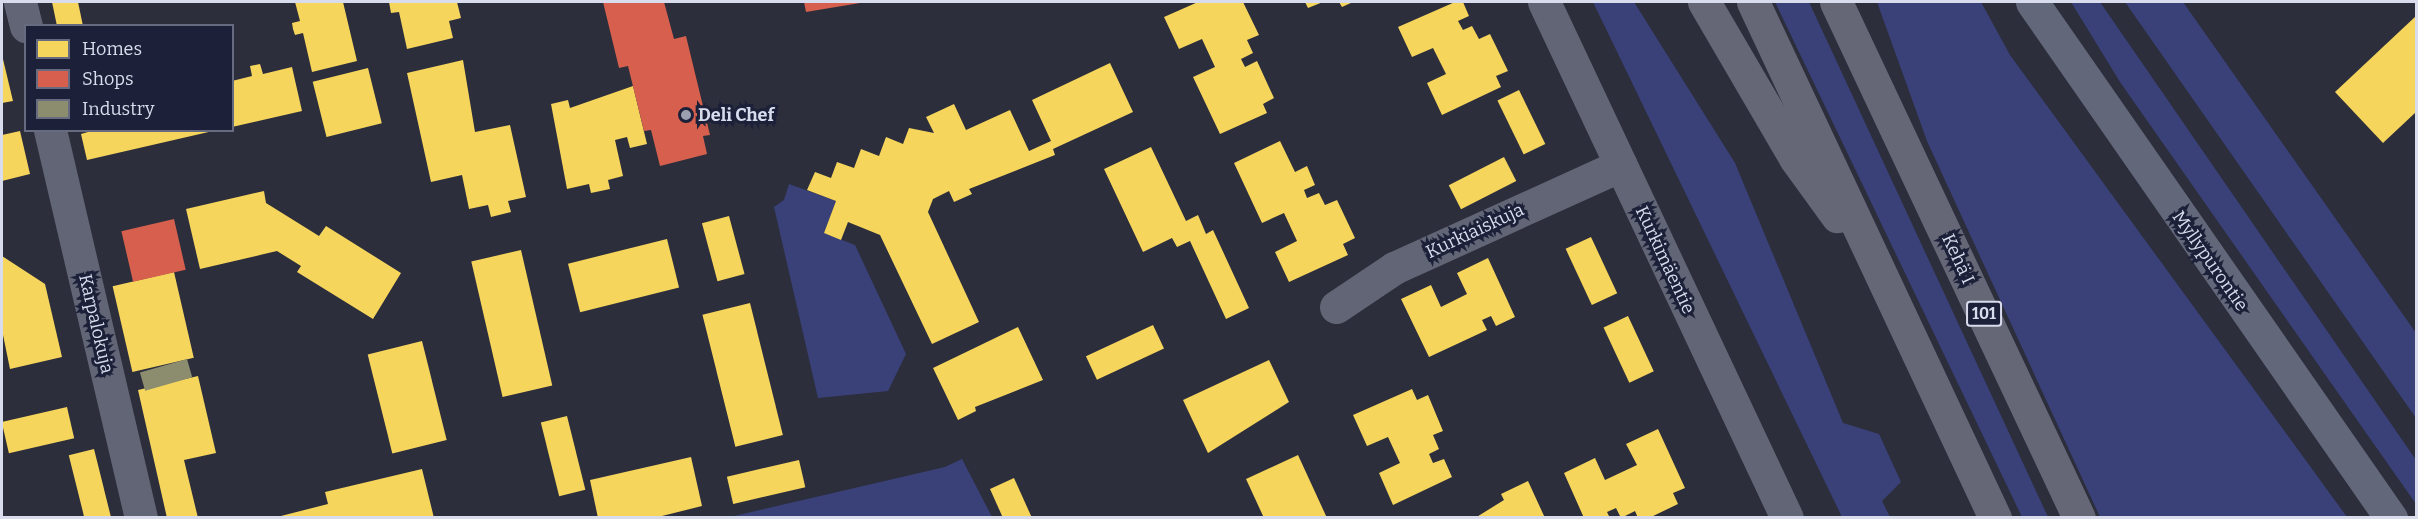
<!DOCTYPE html>
<html>
<head>
<meta charset="utf-8">
<style>
	body { margin:0 }
	#map { position:relative; width:2418px; height:519px; overflow:hidden; background:#2c2e3c; font-family:Bitter,serif }
	div>[style] { position:absolute }
	.green>* { inset:0; background:#3a4179 }
	.homes>* { inset:0; background:#f6d55c; transform-origin:0 0 }
	.shops>* { inset:0; background:#d6604d; transform-origin:0 0 }
	.industry>* { inset:0; background:#8c8c6e; transform-origin:0 0 }
	.minor>* { height:33px; margin:-16.5px; padding:0 16.5px; transform-origin:16.5px; border-radius:16.5px; background:#626575 }
	.tertiary>* { height:33px; margin:-16.5px; padding:0 16.5px; transform-origin:16.5px; border-radius:16.5px; background:#626575 }
	.secondary>* { height:33px; margin:-16.5px; padding:0 16.5px; transform-origin:16.5px; border-radius:16.5px; background:#63677a }
	.trunk>* { height:33px; margin:-16.5px; padding:0 16.5px; transform-origin:16.5px; border-radius:16.5px; background:#656777 }
	.dots>* { width:16px; height:16px; translate:-50% -50%; box-sizing:border-box; border:3px solid #1c2038; border-radius:50% }
	span { translate:-50% -50%; white-space:nowrap; text-align:center; line-height:1.15; -webkit-text-stroke:6px #1c2038; paint-order:stroke }
	.shield-label span { padding:2px 4px; background:#1c2038; border:2px solid; border-radius:4px; -webkit-text-stroke-width:0 }
	.shield-label { font-size:16px; color:#d8dced; font-weight:700 }
	.poi-label { font-size:18px; color:#d8dced; font-weight:700 }
	.left { translate:0 -50%; text-align:left }
	.street-label { font-size:18px; color:#d8dced }
	.frame { position:absolute; inset:0; border:3px solid #d8dced; pointer-events:none }
	.legend { position:absolute; left:24px; top:24px; width:210px; height:108px; box-sizing:border-box; background:#1c2038; border:2px solid #676b80; margin:0; padding:8px 10px; list-style:none; font-size:18px; color:#d8dced }
	.legend li { display:flex; align-items:center; gap:12px; height:30px }
	.legend b { width:30px; border:2px solid #676b80 }
</style>
</head>
<body>
<div id="map">
	<div class="green">
		<div style="clip-path:polygon(1593px 2px,1634px 2px,1735px 163px,1843px 423px,1879px 434px,1901px 482px,1882px 501px,1890px 517px,1842px 517px)"></div>
		<div style="clip-path:polygon(1775px 2px,1809px 2px,2048px 517px,2022px 517px)"></div>
		<div style="clip-path:polygon(1877px 2px,1981px 2px,2010px 55px,2347px 517px,2100px 517px,1927px 141px)"></div>
		<div style="clip-path:polygon(2071px 2px,2100px 2px,2416px 460px,2416px 504px,2120px 82px)"></div>
		<div style="clip-path:polygon(2125px 2px,2183px 2px,2416px 333px,2416px 418px)"></div>
		<div style="clip-path:polygon(789px 184px,836px 201px,824px 233px,855px 245px,906px 354px,888px 391px,818px 398px,774px 207px,784px 200px)"></div>
		<div style="clip-path:polygon(962px 459px,992px 517px,730px 517px,945px 467px)"></div>
	</div>
	<div class="homes">
		<div style="clip-path:polygon(52px 2px,78px 2px,83px 26px,57px 26px)"></div>
		<div style="clip-path:polygon(295px 2px,343px 2px,357px 61px,312px 72px,303px 33px,295px 35px,293px 29px,292px 23px,300px 21px)"></div>
		<div style="clip-path:polygon(389px 2px,457px 2px,461px 18px,449px 21px,453px 38px,407px 49px,399px 12px,391px 13px)"></div>
		<div style="clip-path:polygon(1198px 2px,1243px 2px,1259px 35px,1247px 40px,1253px 53px,1241px 59px,1245px 67px,1257px 61px,1274px 98px,1263px 104px,1267px 113px,1220px 134px,1193px 77px,1215px 67px,1202px 39px,1179px 49px,1164px 17px)"></div>
		<div style="clip-path:polygon(1305px 2px,1323px 2px,1308px 8px)"></div>
		<div style="clip-path:polygon(1339px 2px,1353px 2px,1342px 7px)"></div>
		<div style="clip-path:polygon(1455px 2px,1463px 2px,1469px 16px,1458px 21px,1463px 30px,1472px 26px,1479px 39px,1490px 34px,1508px 71px,1496px 76px,1501px 87px,1442px 115px,1427px 83px,1446px 74px,1433px 48px,1412px 57px,1398px 27px)"></div>
		<div style="clip-path:polygon(2416px 16px,2416px 112px,2383px 143px,2335px 92px)"></div>
		<div style="clip-path:polygon(2px 55px,13px 101px,2px 103px)"></div>
		<div style="clip-path:polygon(463px 60px,475px 132px,510px 125px,526px 197px,508px 201px,511px 212px,491px 217px,488px 205px,469px 209px,462px 175px,431px 182px,407px 73px)"></div>
		<div style="clip-path:polygon(1110px 63px,1133px 112px,1053px 149px,1055px 155px,969px 189px,972px 194px,954px 202px,949px 191px,933px 199px,928px 212px,979px 322px,932px 344px,880px 235px,848px 222px,841px 240px,824px 233px,836px 201px,807px 190px,815px 172px,831px 178px,837px 162px,854px 168px,861px 149px,879px 156px,886px 137px,903px 144px,909px 128px,934px 133px,926px 117px,954px 104px,966px 130px,1010px 110px,1029px 151px,1051px 141px,1032px 100px)"></div>
		<div style="clip-path:polygon(260px 64px,263px 74px,292px 67px,302px 111px,232px 127px,232px 81px,252px 76px,250px 66px)"></div>
		<div style="left:368px;top:68px;width:57px;height:57px;rotate:76deg"></div>
		<div style="clip-path:polygon(633px 86px,647px 144px,630px 148px,627px 137px,615px 140px,623px 176px,608px 180px,610px 189px,591px 193px,589px 184px,567px 189px,551px 104px,568px 100px,570px 108px)"></div>
		<div style="left:1519px;top:90px;width:60px;height:24px;rotate:64deg"></div>
		<div style="clip-path:polygon(95px 130px,213px 130px,213px 131px,87px 160px,81px 134px)"></div>
		<div style="clip-path:polygon(20px 131px,30px 174px,2px 181px,2px 135px)"></div>
		<div style="clip-path:polygon(1280px 141px,1295px 172px,1307px 166px,1315px 185px,1304px 190px,1307px 198px,1319px 193px,1325px 205px,1337px 200px,1355px 238px,1343px 244px,1348px 255px,1289px 282px,1275px 252px,1297px 241px,1284px 213px,1262px 223px,1234px 163px)"></div>
		<div style="clip-path:polygon(1151px 147px,1186px 221px,1198px 215px,1206px 234px,1213px 230px,1249px 308px,1226px 319px,1190px 241px,1177px 247px,1172px 238px,1143px 252px,1104px 169px)"></div>
		<div style="left:1504px;top:157px;width:27px;height:62px;rotate:63deg"></div>
		<div style="clip-path:polygon(264px 191px,266px 203px,319px 236px,326px 226px,401px 273px,373px 319px,297px 272px,301px 266px,277px 251px,200px 269px,186px 209px)"></div>
		<div style="left:729px;top:216px;width:60px;height:28px;rotate:75deg"></div>
		<div style="left:1591px;top:237px;width:62px;height:28px;rotate:65deg"></div>
		<div style="left:667px;top:239px;width:50px;height:102px;rotate:76deg"></div>
		<div style="left:521px;top:250px;width:139px;height:51px;rotate:77deg"></div>
		<div style="clip-path:polygon(2px 256px,45px 284px,62px 357px,10px 369px,2px 330px)"></div>
		<div style="clip-path:polygon(1488px 258px,1515px 317px,1496px 326px,1491px 316px,1482px 320px,1487px 330px,1429px 357px,1401px 299px,1431px 285px,1441px 307px,1467px 294px,1457px 273px)"></div>
		<div style="left:174px;top:272px;width:88px;height:63px;rotate:77deg"></div>
		<div style="left:750px;top:303px;width:136px;height:49px;rotate:76deg"></div>
		<div style="left:1628px;top:316px;width:61px;height:27px;rotate:65deg"></div>
		<div style="left:1153px;top:325px;width:26px;height:74px;rotate:65deg"></div>
		<div style="clip-path:polygon(1018px 327px,1043px 380px,975px 407px,976px 411px,958px 420px,933px 368px)"></div>
		<div style="left:422px;top:341px;width:102px;height:56px;rotate:76deg"></div>
		<div style="clip-path:polygon(1269px 360px,1289px 402px,1208px 453px,1183px 400px)"></div>
		<div style="clip-path:polygon(198px 376px,216px 453px,184px 460px,198px 518px,167px 518px,138px 390px)"></div>
		<div style="clip-path:polygon(1412px 389px,1417px 400px,1428px 395px,1443px 431px,1433px 435px,1439px 449px,1429px 454px,1433px 463px,1444px 459px,1452px 477px,1393px 505px,1379px 473px,1400px 463px,1388px 437px,1367px 446px,1353px 415px)"></div>
		<div style="left:67px;top:407px;width:32px;height:67px;rotate:77deg"></div>
		<div style="left:567px;top:416px;width:76px;height:27px;rotate:76deg"></div>
		<div style="clip-path:polygon(1658px 429px,1685px 488px,1673px 493px,1678px 504px,1649px 518px,1638px 518px,1635px 511px,1621px 518px,1616px 508px,1607px 512px,1610px 518px,1584px 518px,1564px 473px,1595px 458px,1605px 480px,1637px 465px,1626px 444px)"></div>
		<div style="left:94px;top:449px;width:71px;height:26px;rotate:76deg"></div>
		<div style="clip-path:polygon(1298px 455px,1327px 518px,1264px 518px,1246px 479px)"></div>
		<div style="clip-path:polygon(691px 457px,702px 506px,654px 518px,598px 518px,590px 480px)"></div>
		<div style="left:799px;top:460px;width:28px;height:74px;rotate:77deg"></div>
		<div style="clip-path:polygon(422px 469px,434px 518px,273px 518px,328px 504px,325px 492px)"></div>
		<div style="clip-path:polygon(1014px 478px,1032px 518px,1003px 518px,990px 489px)"></div>
		<div style="clip-path:polygon(1528px 481px,1545px 518px,1475px 518px,1504px 500px,1501px 494px)"></div>
	</div>
	<div class="shops">
		<div style="clip-path:polygon(603px 2px,664px 2px,674px 39px,686px 36px,710px 135px,703px 136px,707px 154px,660px 166px,651px 130px,644px 131px,628px 66px,619px 68px)"></div>
		<div style="clip-path:polygon(804px 2px,866px 2px,806px 12px)"></div>
		<div style="left:174px;top:219px;width:52px;height:54px;rotate:77deg"></div>
	</div>
	<div class="industry">
		<div style="left:187px;top:359px;width:19px;height:49px;rotate:74deg"></div>
	</div>
	<div class="minor">
		<div style="left:20px;top:2px;width:25px;rotate:76deg"></div>
		<div style="left:50px;top:130px;width:399px;rotate:76.8deg"></div>
		<div style="left:1336px;top:307px;width:70px;rotate:-33.9deg"></div>
		<div style="left:1394px;top:268px;width:249px;rotate:-24.4deg"></div>
	</div>
	<div class="tertiary">
		<div style="left:1544px;top:2px;width:570px;rotate:64.78deg"></div>
	</div>
	<div class="secondary">
		<div style="left:2032px;top:2px;width:629px;rotate:55.17deg"></div>
	</div>
	<div class="trunk">
		<div style="left:1704px;top:2px;width:181px;rotate:59.7deg"></div>
		<div style="left:1795px;top:158px;width:72px;rotate:54.1deg"></div>
		<div style="left:1753px;top:2px;width:570px;rotate:64.87deg"></div>
		<div style="left:1836px;top:2px;width:570px;rotate:64.78deg"></div>
	</div>
	<div class="dots">
		<div style="left:686px;top:115px;background:#9c9faf"></div>
	</div>
	<div class="shield-label">
		<span style="left:1984px;top:314px">101</span>
	</div>
	<div class="poi-label">
		<span class="left" style="left:698px;top:115px">Deli Chef</span>
	</div>
	<div class="street-label">
		<span style="left:1475px;top:231px;rotate:-25deg">Kurkiaiskuja</span>
		<span style="left:1958px;top:259px;rotate:65deg">Kehä I</span>
		<span style="left:1665px;top:260px;rotate:65deg">Kurkimäentie</span>
		<span style="left:2210px;top:261px;rotate:55deg">Myllypurontie</span>
		<span style="left:96px;top:324px;rotate:77deg">Karpalokuja</span>
	</div>
	<div class="frame"></div>
	<ul class="legend">
	<li><b style="height:16px;background:#f6d55c"></b>Homes</li>
	<li><b style="height:16px;background:#d6604d"></b>Shops</li>
	<li><b style="height:16px;background:#8c8c6e"></b>Industry</li>
	</ul>
</div>
</body>
</html>
